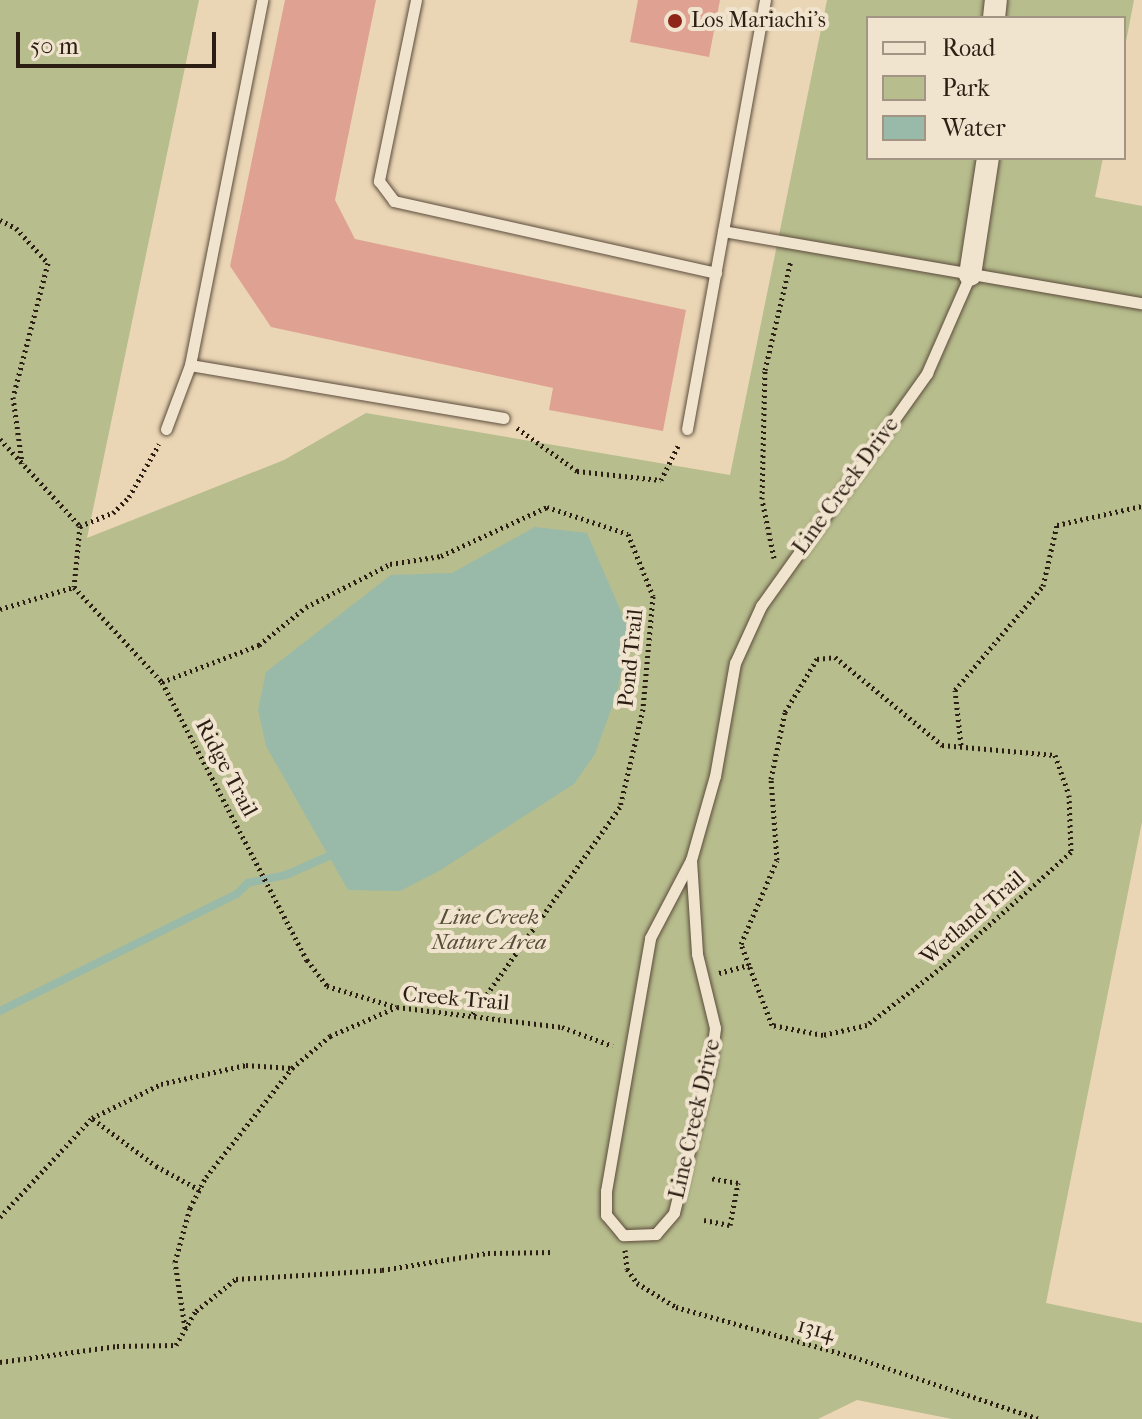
<!DOCTYPE html>
<html>
<head>
<meta charset="utf-8">
<style>
	body { margin:0 }
	#map { position:relative; width:1142px; height:1419px; overflow:hidden; background:#ead6b5; font-family:"IM FELL French Canon",serif }
	div>[style] { position:absolute }
	.green>* { inset:0; background:#b7bd8d }
	.water>* { inset:0; background:#99baa8 }
	.stream>* { height:8px; margin:-4px; padding:0 4px; transform-origin:4px; border-radius:4px; background:#99baa8 }
	.building>* { inset:0; background:#dfa292 }
	.path>* { height:5px; margin-top:-2.5px; transform-origin:0; background:repeating-linear-gradient(90deg,#2c1e13 0 2px,transparent 0 6px) }
	.roads { filter:drop-shadow(0 0 2px #5c4c3c) drop-shadow(0 0 2px #5c4c3c) }
	.lane>* { height:11px; margin:-5.5px; padding:0 5.5px; transform-origin:5.5px; border-radius:5.5px; background:#f1e4cf }
	.street>* { height:22px; margin:-11px; padding:0 11px; transform-origin:11px; border-radius:11px; background:#f1e4cf }
	.dots>* { width:22px; height:22px; translate:-50% -50%; box-sizing:border-box; border:4px solid #f1e4cf; border-radius:50% }
	span { translate:-50% -50%; white-space:nowrap; text-align:center; line-height:1.15; -webkit-text-stroke:8px #f1e4cf; paint-order:stroke }
	.poi-label { font-size:22px; color:#2c1e13 }
	.left { translate:0 -50%; text-align:left }
	.street-label { font-size:22px; color:#2c1e13 }
	.park-label { font-size:22px; color:#564e38; font-style:italic }
	.legend { position:absolute; left:866px; top:16px; width:260px; height:144px; box-sizing:border-box; background:#f1e4cf; border:2px solid #a29584; margin:0; padding:10px 14px; list-style:none; font-size:24px; color:#2c1e13 }
	.legend li { display:flex; align-items:center; gap:16px; height:40px }
	.legend b { width:40px; border:2px solid #a29584 }
	.scale { position:absolute; left:16px; top:32px; width:200px; height:36px; box-sizing:border-box; border:4px solid #2c1e13; border-top:0; padding-left:10px; font-size:24px; line-height:28px; white-space:nowrap; color:#2c1e13; -webkit-text-stroke:6px #f1e4cf; paint-order:stroke }
</style>
</head>
<body>
<div id="map">
	<div class="green">
		<div style="clip-path:polygon(0 0,199px 0,87px 538px,284px 460px,366px 413px,730px 475px,827px 0,1134px 0,1124px 52px,1124px 18px,868px 18px,868px 158px,1103px 158px,1095px 197px,1142px 206px,1142px 822px,1046px 1303px,1142px 1323px,1142px 1419px,952px 1419px,857px 1400px,818px 1419px,0 1419px)"></div>
	</div>
	<div class="water">
		<div style="clip-path:polygon(535px 527px,587px 533px,629px 630px,617px 693px,595px 754px,574px 784px,439px 871px,400px 891px,348px 890px,266px 746px,258px 710px,266px 672px,391px 575px,452px 573px)"></div>
	</div>
	<div class="stream">
		<div style="left:0;top:1011px;width:264px;rotate:-26.3deg"></div>
		<div style="left:237px;top:894px;width:16px;rotate:-45deg"></div>
		<div style="left:248px;top:883px;width:39px;rotate:-12deg"></div>
		<div style="left:286px;top:875px;width:47px;rotate:-23.8deg"></div>
	</div>
	<div class="building">
		<div style="clip-path:polygon(285px 0,376px 0,335px 200px,355px 239px,686px 310px,663px 431px,549px 410px,553px 388px,271px 327px,230px 266px)"></div>
		<div style="clip-path:polygon(638px 0,720px 0,709px 57px,630px 42px)"></div>
	</div>
	<div class="path">
		<div style="left:0;top:220px;width:18px;rotate:27deg"></div>
		<div style="left:16px;top:228px;width:47px;rotate:47.6deg"></div>
		<div style="left:48px;top:263px;width:138px;rotate:104.6deg"></div>
		<div style="left:13px;top:397px;width:67px;rotate:82.2deg"></div>
		<div style="left:517px;top:428px;width:74px;rotate:35.6deg"></div>
		<div style="left:577px;top:471px;width:84px;rotate:6.1deg"></div>
		<div style="left:661px;top:480px;width:40px;rotate:-63.4deg"></div>
		<div style="left:0;top:439px;width:118px;rotate:47.4deg"></div>
		<div style="left:80px;top:526px;width:61px;rotate:95.6deg"></div>
		<div style="left:80px;top:526px;width:35px;rotate:-22deg"></div>
		<div style="left:113px;top:513px;width:23px;rotate:-45deg"></div>
		<div style="left:129px;top:497px;width:61px;rotate:-60.5deg"></div>
		<div style="left:774px;top:558px;width:60px;rotate:-101.5deg"></div>
		<div style="left:762px;top:499px;width:129px;rotate:-88.7deg"></div>
		<div style="left:765px;top:370px;width:113px;rotate:-76.7deg"></div>
		<div style="left:0;top:609px;width:77px;rotate:-16.6deg"></div>
		<div style="left:74px;top:587px;width:129px;rotate:47.2deg"></div>
		<div style="left:162px;top:682px;width:314px;rotate:62.5deg"></div>
		<div style="left:307px;top:960px;width:33px;rotate:52deg"></div>
		<div style="left:327px;top:986px;width:72px;rotate:16.9deg"></div>
		<div style="left:162px;top:682px;width:104px;rotate:-20.9deg"></div>
		<div style="left:259px;top:645px;width:60px;rotate:-39deg"></div>
		<div style="left:306px;top:607px;width:94px;rotate:-27.1deg"></div>
		<div style="left:390px;top:564px;width:52px;rotate:-8.9deg"></div>
		<div style="left:441px;top:556px;width:117px;rotate:-24.8deg"></div>
		<div style="left:547px;top:507px;width:85px;rotate:18.4deg"></div>
		<div style="left:628px;top:534px;width:67px;rotate:68deg"></div>
		<div style="left:653px;top:596px;width:113px;rotate:95.1deg"></div>
		<div style="left:643px;top:709px;width:101px;rotate:103.2deg"></div>
		<div style="left:620px;top:807px;width:254px;rotate:125.4deg"></div>
		<div style="left:961px;top:745px;width:55px;rotate:-96.2deg"></div>
		<div style="left:955px;top:690px;width:136px;rotate:-49.8deg"></div>
		<div style="left:1043px;top:586px;width:63px;rotate:-77.1deg"></div>
		<div style="left:1057px;top:525px;width:87px;rotate:-12.6deg"></div>
		<div style="left:719px;top:973px;width:31px;rotate:-15deg"></div>
		<div style="left:749px;top:965px;width:22px;rotate:-111deg"></div>
		<div style="left:741px;top:944px;width:91px;rotate:-66.8deg"></div>
		<div style="left:777px;top:860px;width:81px;rotate:-94.2deg"></div>
		<div style="left:771px;top:779px;width:68px;rotate:-78.2deg"></div>
		<div style="left:785px;top:712px;width:62px;rotate:-58.9deg"></div>
		<div style="left:817px;top:659px;width:18px;rotate:-6deg"></div>
		<div style="left:835px;top:657px;width:139px;rotate:39.4deg"></div>
		<div style="left:942px;top:745px;width:113px;rotate:5.1deg"></div>
		<div style="left:1055px;top:755px;width:42px;rotate:70.7deg"></div>
		<div style="left:1069px;top:795px;width:57px;rotate:88deg"></div>
		<div style="left:1071px;top:852px;width:173px;rotate:138.3deg"></div>
		<div style="left:942px;top:967px;width:95px;rotate:142.3deg"></div>
		<div style="left:867px;top:1025px;width:45px;rotate:167.2deg"></div>
		<div style="left:823px;top:1035px;width:52px;rotate:-168.9deg"></div>
		<div style="left:772px;top:1025px;width:64px;rotate:-111deg"></div>
		<div style="left:93px;top:1119px;width:79px;rotate:36.7deg"></div>
		<div style="left:156px;top:1166px;width:50px;rotate:28.6deg"></div>
		<div style="left:0;top:1217px;width:135px;rotate:-47.1deg"></div>
		<div style="left:92px;top:1118px;width:77px;rotate:-26.2deg"></div>
		<div style="left:161px;top:1084px;width:87px;rotate:-12.6deg"></div>
		<div style="left:246px;top:1065px;width:46px;rotate:3.7deg"></div>
		<div style="left:292px;top:1068px;width:50px;rotate:-40.1deg"></div>
		<div style="left:330px;top:1036px;width:73px;rotate:-23.4deg"></div>
		<div style="left:397px;top:1007px;width:166px;rotate:6.9deg"></div>
		<div style="left:562px;top:1027px;width:54px;rotate:20.4deg"></div>
		<div style="left:704px;top:1220px;width:26px;rotate:11deg"></div>
		<div style="left:730px;top:1225px;width:43px;rotate:-79.2deg"></div>
		<div style="left:738px;top:1183px;width:28px;rotate:-170deg"></div>
		<div style="left:625px;top:1250px;width:19px;rotate:84deg"></div>
		<div style="left:627px;top:1269px;width:17px;rotate:54deg"></div>
		<div style="left:637px;top:1283px;width:46px;rotate:31.6deg"></div>
		<div style="left:676px;top:1307px;width:185px;rotate:15.7deg"></div>
		<div style="left:854px;top:1357px;width:195px;rotate:18.5deg"></div>
		<div style="left:185px;top:1328px;width:67px;rotate:-98.6deg"></div>
		<div style="left:175px;top:1262px;width:56px;rotate:-74.5deg"></div>
		<div style="left:190px;top:1208px;width:35px;rotate:-63deg"></div>
		<div style="left:206px;top:1177px;width:139px;rotate:-51.7deg"></div>
		<div style="left:0;top:1362px;width:118px;rotate:-7.8deg"></div>
		<div style="left:117px;top:1346px;width:59px;rotate:-1deg"></div>
		<div style="left:176px;top:1345px;width:39px;rotate:-60deg"></div>
		<div style="left:196px;top:1311px;width:51px;rotate:-38.7deg"></div>
		<div style="left:236px;top:1279px;width:146px;rotate:-3.5deg"></div>
		<div style="left:382px;top:1270px;width:107px;rotate:-9.1deg"></div>
		<div style="left:488px;top:1253px;width:65px;rotate:-0.9deg"></div>
	</div>
	<div class="roads">
		<div class="lane">
			<div style="left:416px;top:0;width:185px;rotate:101.6deg"></div>
			<div style="left:379px;top:181px;width:25px;rotate:53deg"></div>
			<div style="left:394px;top:201px;width:330px;rotate:12.6deg"></div>
			<div style="left:723px;top:231px;width:425px;rotate:9.8deg"></div>
			<div style="left:190px;top:365px;width:318px;rotate:9.6deg"></div>
			<div style="left:166px;top:429px;width:68px;rotate:-69.4deg"></div>
			<div style="left:190px;top:365px;width:372px;rotate:-78.8deg"></div>
			<div style="left:687px;top:429px;width:436px;rotate:-79.7deg"></div>
			<div style="left:691px;top:860px;width:94px;rotate:86.3deg"></div>
			<div style="left:697px;top:954px;width:76px;rotate:76.3deg"></div>
			<div style="left:715px;top:1028px;width:38px;rotate:97deg"></div>
			<div style="left:710px;top:1066px;width:151px;rotate:103.8deg"></div>
			<div style="left:674px;top:1213px;width:28px;rotate:131deg"></div>
			<div style="left:656px;top:1234px;width:33px;rotate:178deg"></div>
			<div style="left:623px;top:1235px;width:26px;rotate:-130deg"></div>
			<div style="left:606px;top:1215px;width:24px;rotate:-90deg"></div>
			<div style="left:606px;top:1191px;width:257px;rotate:-80.1deg"></div>
			<div style="left:650px;top:938px;width:88px;rotate:-62.3deg"></div>
			<div style="left:691px;top:860px;width:87px;rotate:-74.1deg"></div>
			<div style="left:715px;top:776px;width:115px;rotate:-80deg"></div>
			<div style="left:735px;top:663px;width:63px;rotate:-65.5deg"></div>
			<div style="left:761px;top:606px;width:286px;rotate:-54.5deg"></div>
			<div style="left:927px;top:373px;width:107px;rotate:-66.3deg"></div>
		</div>
		<div class="street">
			<div style="left:994px;top:18px;width:18px;rotate:-84deg"></div>
			<div style="left:970px;top:275px;width:118px;rotate:-81.3deg"></div>
		</div>
	</div>
	<div class="dots">
		<div style="left:675px;top:21px;background:#8f2418"></div>
	</div>
	<div class="poi-label">
		<span class="left" style="left:691px;top:21px">Los Mariachi's</span>
	</div>
	<div class="street-label">
		<span style="left:846px;top:486px;rotate:-54deg">Line Creek Drive</span>
		<span style="left:631px;top:658px;rotate:-84deg">Pond Trail</span>
		<span style="left:226px;top:768px;rotate:62deg">Ridge Trail</span>
		<span style="left:973px;top:918px;rotate:-41deg">Wetland Trail</span>
		<span style="left:456px;top:999px;rotate:5deg">Creek Trail</span>
		<span style="left:695px;top:1119px;rotate:-77deg">Line Creek Drive</span>
		<span style="left:816px;top:1330px;rotate:15deg">1314</span>
	</div>
	<div class="park-label">
		<span style="left:489px;top:930px">Line Creek<br>Nature Area</span>
	</div>
	<ul class="legend">
	<li><b style="height:10px;background:#f1e4cf"></b>Road</li>
	<li><b style="height:22px;background:#b7bd8d"></b>Park</li>
	<li><b style="height:22px;background:#99baa8"></b>Water</li>
	</ul>
	<div class="scale">50 m</div>
</div>
</body>
</html>
